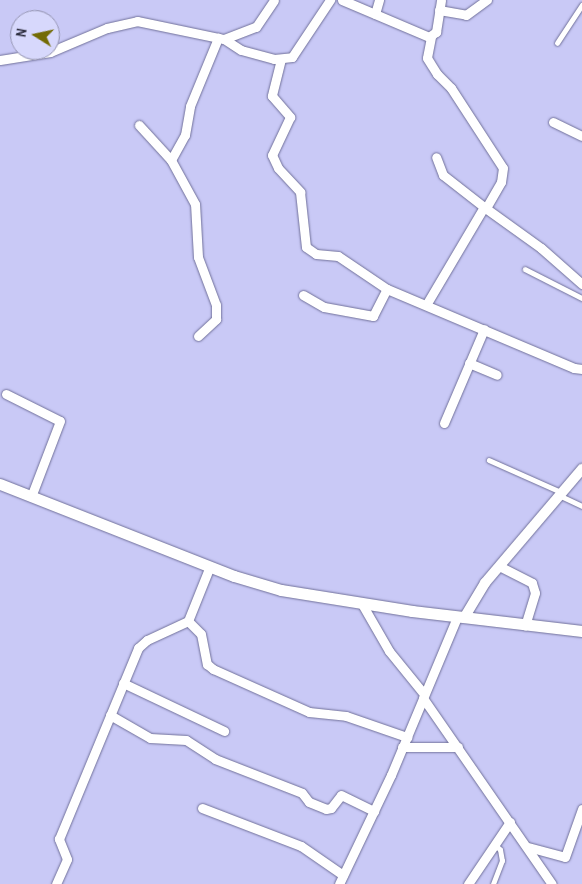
<!DOCTYPE html>
<html>
<head>
<meta charset="utf-8">
<style>
	body { margin:0 }
	#map { position:relative; width:582px; height:884px; overflow:hidden; background:#c9c9f6; font-family:"Archivo Narrow",sans-serif }
	div>[style] { position:absolute }
	.roads { filter:drop-shadow(0 0 1px #71719a) drop-shadow(0 0 1px #71719a) }
	.service>* { height:4.5px; margin:-2.25px; padding:0 2.25px; transform-origin:2.25px; border-radius:2.25px; background:#fff }
	.minor>* { height:9px; margin:-4.5px; padding:0 4.5px; transform-origin:4.5px; border-radius:4.5px; background:#fff }
	.tertiary>* { height:10px; margin:-5px; padding:0 5px; transform-origin:5px; border-radius:5px; background:#fff }
	.secondary>* { height:11px; margin:-5.5px; padding:0 5.5px; transform-origin:5.5px; border-radius:5.5px; background:#fff }
	span { translate:-50% -50%; white-space:nowrap; text-align:center; line-height:1.15; -webkit-text-stroke:5px #d7d8fc; paint-order:stroke }
	.north { position:absolute; left:10px; top:10px; width:50px; height:50px; box-sizing:border-box; background:#d7d8fc; border:1px solid #9393b0; border-radius:50%; rotate:280deg; font-size:14px; font-weight:700; line-height:20px; text-align:center; color:#2c2c3d }
	.north::after { content:''; display:block; margin:auto; width:18px; height:22px; background:#736b05; clip-path:polygon(50% 0,100% 100%,50% 72%,0 100%) }
</style>
</head>
<body>
<div id="map">
	<div class="roads">
		<div class="service">
			<div style="left:557px;top:43px;width:45px;rotate:-56.7deg"></div>
			<div style="left:525px;top:269px;width:64px;rotate:27deg"></div>
			<div style="left:489px;top:460px;width:79px;rotate:24deg"></div>
			<div style="left:561px;top:496px;width:23px;rotate:25deg"></div>
			<div style="left:493px;top:884px;width:25px;rotate:-69deg"></div>
			<div style="left:502px;top:861px;width:11px;rotate:-100deg"></div>
			<div style="left:500px;top:850px;width:7px;rotate:-135deg"></div>
		</div>
		<div class="minor">
			<div style="left:342px;top:0;width:95px;rotate:23deg"></div>
			<div style="left:429px;top:37px;width:9px;rotate:-36deg"></div>
			<div style="left:436px;top:32px;width:32px;rotate:-81deg"></div>
			<div style="left:439px;top:10px;width:27px;rotate:10deg"></div>
			<div style="left:466px;top:15px;width:26px;rotate:-36deg"></div>
			<div style="left:375px;top:14px;width:15px;rotate:-74deg"></div>
			<div style="left:431px;top:37px;width:21px;rotate:101deg"></div>
			<div style="left:427px;top:58px;width:19px;rotate:58deg"></div>
			<div style="left:437px;top:74px;width:20px;rotate:45deg"></div>
			<div style="left:451px;top:88px;width:95px;rotate:57deg"></div>
			<div style="left:503px;top:168px;width:14px;rotate:98deg"></div>
			<div style="left:501px;top:182px;width:30px;rotate:120deg"></div>
			<div style="left:224px;top:39px;width:20px;rotate:33deg"></div>
			<div style="left:241px;top:50px;width:34px;rotate:15deg"></div>
			<div style="left:274px;top:59px;width:18px;rotate:-6deg"></div>
			<div style="left:292px;top:57px;width:69px;rotate:-56.3deg"></div>
			<div style="left:281px;top:59px;width:38px;rotate:104deg"></div>
			<div style="left:272px;top:96px;width:28px;rotate:49deg"></div>
			<div style="left:290px;top:117px;width:42px;rotate:115.3deg"></div>
			<div style="left:272px;top:155px;width:14px;rotate:65deg"></div>
			<div style="left:278px;top:168px;width:33px;rotate:47deg"></div>
			<div style="left:300px;top:192px;width:55px;rotate:83.8deg"></div>
			<div style="left:306px;top:247px;width:12px;rotate:35deg"></div>
			<div style="left:316px;top:254px;width:22px;rotate:5deg"></div>
			<div style="left:338px;top:256px;width:59px;rotate:34deg"></div>
			<div style="left:0;top:60px;width:51px;rotate:-9.1deg"></div>
			<div style="left:50px;top:52px;width:62px;rotate:-22.8deg"></div>
			<div style="left:107px;top:28px;width:31px;rotate:-13deg"></div>
			<div style="left:137px;top:21px;width:89px;rotate:11.7deg"></div>
			<div style="left:224px;top:39px;width:34px;rotate:-21deg"></div>
			<div style="left:256px;top:27px;width:32px;rotate:-56deg"></div>
			<div style="left:553px;top:122px;width:32px;rotate:26deg"></div>
			<div style="left:139px;top:125px;width:47px;rotate:47.6deg"></div>
			<div style="left:484px;top:207px;width:70px;rotate:35.7deg"></div>
			<div style="left:541px;top:248px;width:55px;rotate:41.3deg"></div>
			<div style="left:303px;top:295px;width:24px;rotate:30deg"></div>
			<div style="left:324px;top:307px;width:50px;rotate:10.4deg"></div>
			<div style="left:373px;top:316px;width:30px;rotate:-63deg"></div>
			<div style="left:387px;top:289px;width:203px;rotate:22.9deg"></div>
			<div style="left:574px;top:368px;width:8px;rotate:7deg"></div>
			<div style="left:426px;top:305px;width:114px;rotate:-59.4deg"></div>
			<div style="left:484px;top:207px;width:52px;rotate:-142deg"></div>
			<div style="left:443px;top:175px;width:19px;rotate:-111deg"></div>
			<div style="left:198px;top:336px;width:25px;rotate:-43deg"></div>
			<div style="left:216px;top:319px;width:14px;rotate:-90deg"></div>
			<div style="left:216px;top:305px;width:51px;rotate:-110.6deg"></div>
			<div style="left:198px;top:257px;width:53px;rotate:-93.2deg"></div>
			<div style="left:195px;top:204px;width:50px;rotate:-118.6deg"></div>
			<div style="left:171px;top:160px;width:29px;rotate:-61deg"></div>
			<div style="left:185px;top:135px;width:29px;rotate:-80deg"></div>
			<div style="left:190px;top:106px;width:74px;rotate:-67.6deg"></div>
			<div style="left:469px;top:363px;width:30px;rotate:23deg"></div>
			<div style="left:6px;top:394px;width:60px;rotate:26.6deg"></div>
			<div style="left:60px;top:421px;width:81px;rotate:110.9deg"></div>
			<div style="left:444px;top:423px;width:102px;rotate:-66.9deg"></div>
			<div style="left:499px;top:566px;width:37px;rotate:27deg"></div>
			<div style="left:532px;top:583px;width:10px;rotate:73deg"></div>
			<div style="left:535px;top:593px;width:34px;rotate:107deg"></div>
			<div style="left:362px;top:604px;width:54px;rotate:60.1deg"></div>
			<div style="left:389px;top:651px;width:55px;rotate:50.9deg"></div>
			<div style="left:188px;top:621px;width:18px;rotate:45deg"></div>
			<div style="left:201px;top:634px;width:31px;rotate:79deg"></div>
			<div style="left:207px;top:664px;width:8px;rotate:40deg"></div>
			<div style="left:213px;top:669px;width:105px;rotate:24.1deg"></div>
			<div style="left:309px;top:712px;width:37px;rotate:6deg"></div>
			<div style="left:346px;top:716px;width:65px;rotate:19deg"></div>
			<div style="left:123px;top:683px;width:112px;rotate:25.4deg"></div>
			<div style="left:423px;top:698px;width:226px;rotate:55.3deg"></div>
			<div style="left:110px;top:715px;width:46px;rotate:29.9deg"></div>
			<div style="left:150px;top:738px;width:36px;rotate:3deg"></div>
			<div style="left:186px;top:740px;width:35px;rotate:33deg"></div>
			<div style="left:215px;top:759px;width:93px;rotate:21.3deg"></div>
			<div style="left:302px;top:793px;width:11px;rotate:52deg"></div>
			<div style="left:309px;top:802px;width:18px;rotate:22deg"></div>
			<div style="left:326px;top:809px;width:5px;rotate:-11deg"></div>
			<div style="left:331px;top:808px;width:16px;rotate:-52deg"></div>
			<div style="left:341px;top:795px;width:37px;rotate:26deg"></div>
			<div style="left:402px;top:747px;width:56px"></div>
			<div style="left:202px;top:808px;width:106px;rotate:21deg"></div>
			<div style="left:301px;top:846px;width:51px;rotate:34.6deg"></div>
			<div style="left:528px;top:847px;width:38px;rotate:15deg"></div>
			<div style="left:565px;top:857px;width:51px;rotate:-70.5deg"></div>
			<div style="left:56px;top:884px;width:27px;rotate:-66deg"></div>
			<div style="left:67px;top:859px;width:22px;rotate:-112deg"></div>
			<div style="left:59px;top:839px;width:207px;rotate:-67.5deg"></div>
			<div style="left:138px;top:648px;width:12px;rotate:-42deg"></div>
			<div style="left:147px;top:640px;width:45px;rotate:-24.9deg"></div>
			<div style="left:188px;top:621px;width:59px;rotate:-68.2deg"></div>
			<div style="left:339px;top:884px;width:121px;rotate:-64.5deg"></div>
			<div style="left:391px;top:775px;width:171px;rotate:-67.3deg"></div>
			<div style="left:468px;top:884px;width:75px;rotate:-55.9deg"></div>
		</div>
		<div class="tertiary">
			<div style="left:464px;top:618px;width:41px;rotate:-59deg"></div>
			<div style="left:485px;top:583px;width:150px;rotate:-49.6deg"></div>
		</div>
		<div class="secondary">
			<div style="left:0;top:484px;width:251px;rotate:21.5deg"></div>
			<div style="left:234px;top:576px;width:49px;rotate:16.6deg"></div>
			<div style="left:281px;top:590px;width:133px;rotate:9.1deg"></div>
			<div style="left:412px;top:611px;width:171px;rotate:6.7deg"></div>
		</div>
	</div>
	<div class="north">N</div>
</div>
</body>
</html>
